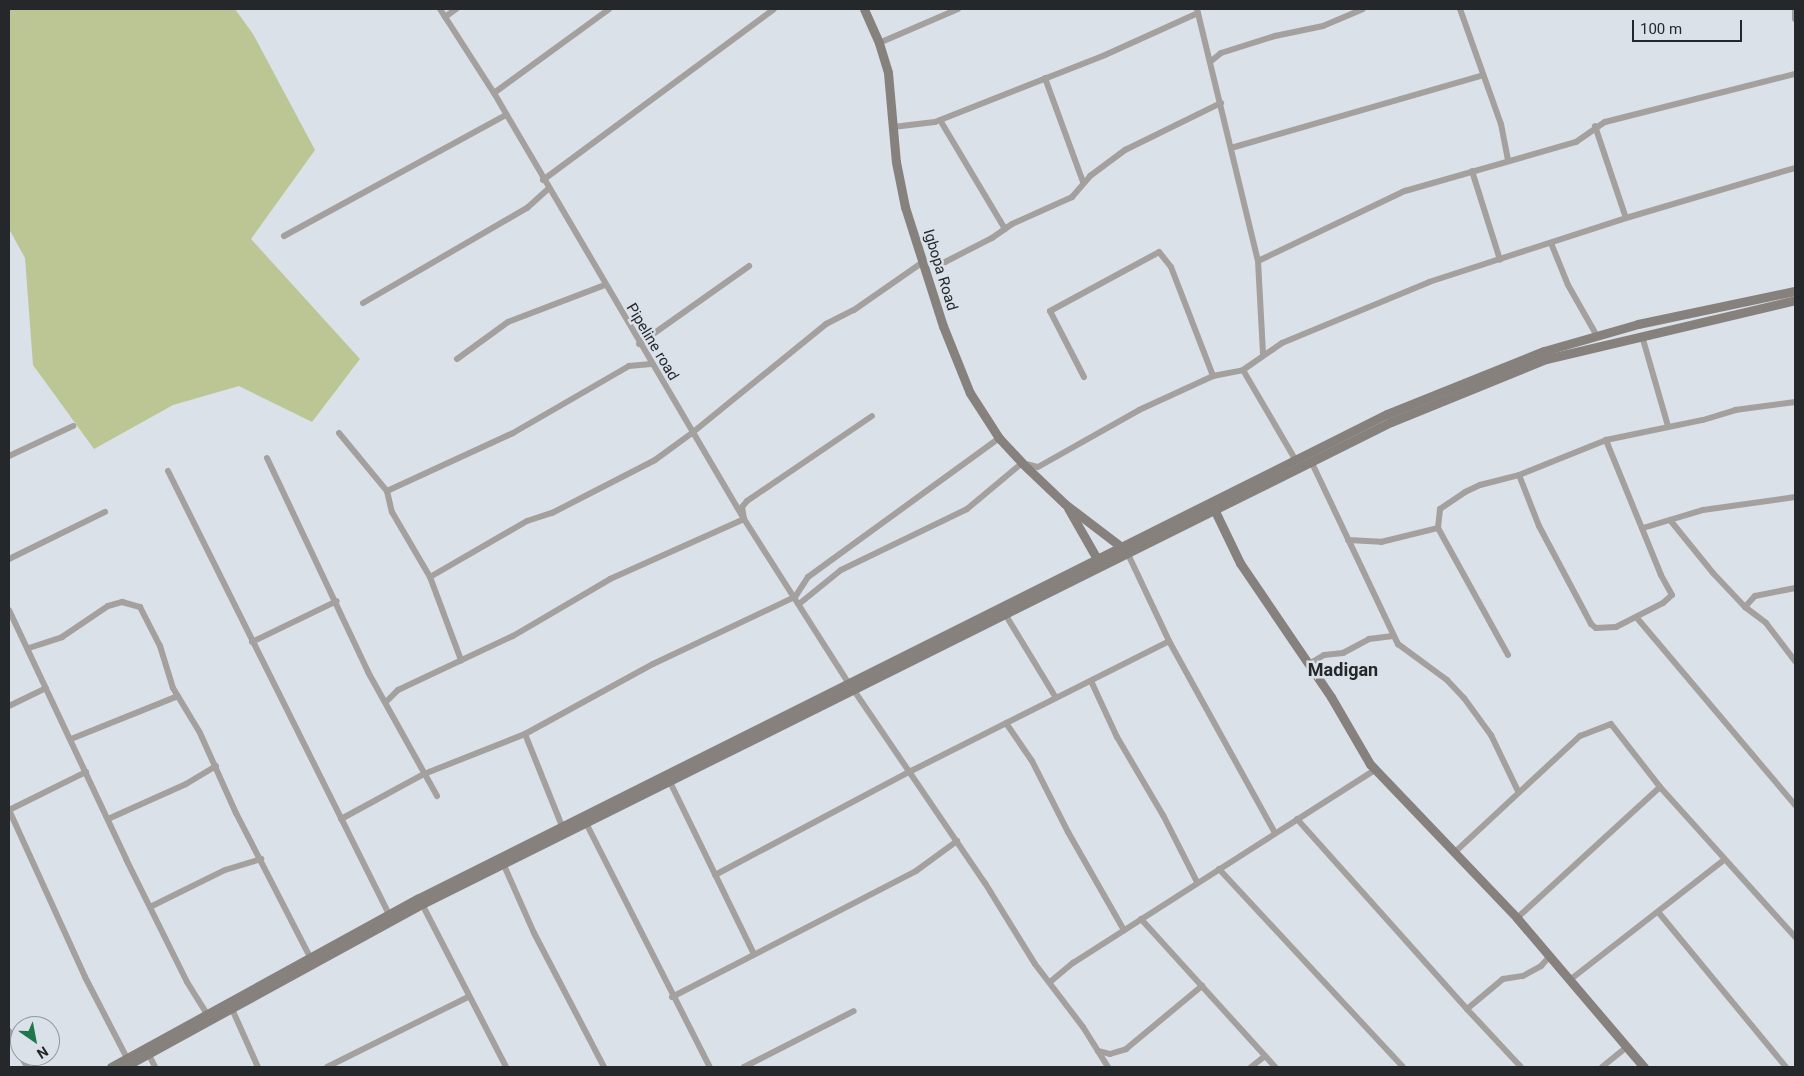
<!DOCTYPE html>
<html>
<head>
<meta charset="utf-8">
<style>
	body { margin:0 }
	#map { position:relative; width:1804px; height:1076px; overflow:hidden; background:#dae1e9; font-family:Roboto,sans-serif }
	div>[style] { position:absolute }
	.green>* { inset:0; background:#bcc695 }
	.street>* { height:6px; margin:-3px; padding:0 3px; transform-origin:3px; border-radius:3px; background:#a4a09e }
	.secondary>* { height:9px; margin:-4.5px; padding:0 4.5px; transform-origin:4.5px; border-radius:4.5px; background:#87817e }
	span { translate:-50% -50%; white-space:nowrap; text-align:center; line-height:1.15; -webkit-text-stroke:5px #dae1e9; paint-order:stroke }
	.street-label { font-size:15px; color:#25282b }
	.quarter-label { font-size:18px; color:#25282b; font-weight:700 }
	.frame { position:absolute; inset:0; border:10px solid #25282b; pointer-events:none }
	.north { position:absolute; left:10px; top:1016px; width:50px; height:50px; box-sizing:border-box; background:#dae1e9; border:1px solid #92979d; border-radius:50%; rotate:147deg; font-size:14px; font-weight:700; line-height:20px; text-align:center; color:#25282b }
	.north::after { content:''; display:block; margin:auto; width:18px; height:22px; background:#1e784c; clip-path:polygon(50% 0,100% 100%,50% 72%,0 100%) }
	.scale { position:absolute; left:1632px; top:20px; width:110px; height:22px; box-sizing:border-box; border:2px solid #25282b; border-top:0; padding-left:6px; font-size:15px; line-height:18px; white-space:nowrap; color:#25282b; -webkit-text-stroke:4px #dae1e9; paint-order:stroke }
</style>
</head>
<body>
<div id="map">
	<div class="green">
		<div style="clip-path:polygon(9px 9px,235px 9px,253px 34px,315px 150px,251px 239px,360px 359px,312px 422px,239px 386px,173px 405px,94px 449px,33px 365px,25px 258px,9px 229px)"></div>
	</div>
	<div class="street">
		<div style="left:440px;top:9px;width:100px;rotate:57.3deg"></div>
		<div style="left:494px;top:93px;width:494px;rotate:59.6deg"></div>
		<div style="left:744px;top:519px;width:196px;rotate:57.5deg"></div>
		<div style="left:1197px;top:9px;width:259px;rotate:76.4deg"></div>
		<div style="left:1258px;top:261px;width:93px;rotate:86.9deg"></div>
		<div style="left:1460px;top:9px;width:122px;rotate:70.4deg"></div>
		<div style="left:1501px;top:124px;width:37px;rotate:79deg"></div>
		<div style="left:1795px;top:9px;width:10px;rotate:90deg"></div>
		<div style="left:445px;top:17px;width:14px;rotate:-36deg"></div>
		<div style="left:879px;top:43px;width:86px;rotate:-23.3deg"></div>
		<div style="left:1210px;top:62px;width:14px;rotate:-39deg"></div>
		<div style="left:1221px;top:53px;width:57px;rotate:-17.5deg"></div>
		<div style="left:1275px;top:36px;width:49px;rotate:-11.8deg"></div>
		<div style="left:1323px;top:26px;width:43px;rotate:-23deg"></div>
		<div style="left:1045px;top:78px;width:111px;rotate:69.9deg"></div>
		<div style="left:494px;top:93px;width:142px;rotate:-36.1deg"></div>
		<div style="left:940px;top:120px;width:127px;rotate:59.2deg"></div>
		<div style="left:1595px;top:126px;width:97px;rotate:71.4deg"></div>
		<div style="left:893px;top:127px;width:42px;rotate:-6.8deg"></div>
		<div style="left:935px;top:122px;width:183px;rotate:-21.5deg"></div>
		<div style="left:1105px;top:55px;width:102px;rotate:-24.3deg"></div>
		<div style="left:1231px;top:148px;width:260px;rotate:-16.1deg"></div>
		<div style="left:1472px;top:171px;width:93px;rotate:72.5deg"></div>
		<div style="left:543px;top:180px;width:287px;rotate:-36.5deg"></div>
		<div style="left:284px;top:236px;width:253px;rotate:-28.6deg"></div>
		<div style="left:1551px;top:243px;width:45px;rotate:68deg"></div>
		<div style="left:1568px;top:285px;width:59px;rotate:60.4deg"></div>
		<div style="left:1258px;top:261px;width:163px;rotate:-25.5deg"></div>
		<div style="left:1405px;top:191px;width:178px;rotate:-16deg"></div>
		<div style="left:1576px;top:142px;width:35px;rotate:-35deg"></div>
		<div style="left:1605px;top:122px;width:196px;rotate:-14.2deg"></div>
		<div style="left:363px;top:303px;width:190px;rotate:-30.1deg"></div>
		<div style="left:527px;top:208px;width:28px;rotate:-42deg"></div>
		<div style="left:1642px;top:336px;width:94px;rotate:73.9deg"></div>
		<div style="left:639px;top:344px;width:135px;rotate:-35.3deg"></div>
		<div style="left:457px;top:359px;width:63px;rotate:-36deg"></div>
		<div style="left:508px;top:322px;width:104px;rotate:-20.9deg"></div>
		<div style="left:1243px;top:370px;width:103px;rotate:59.7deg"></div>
		<div style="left:1084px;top:377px;width:74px;rotate:-117.3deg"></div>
		<div style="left:1050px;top:311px;width:124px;rotate:-28.4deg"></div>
		<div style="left:1159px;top:252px;width:19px;rotate:51deg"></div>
		<div style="left:1171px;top:267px;width:117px;rotate:68.9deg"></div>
		<div style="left:339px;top:433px;width:75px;rotate:50.4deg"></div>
		<div style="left:387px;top:491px;width:22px;rotate:77deg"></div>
		<div style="left:392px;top:512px;width:75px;rotate:59.7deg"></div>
		<div style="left:430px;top:577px;width:89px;rotate:69.5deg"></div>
		<div style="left:9px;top:456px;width:71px;rotate:-25.1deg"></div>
		<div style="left:267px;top:458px;width:237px;rotate:64.7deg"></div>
		<div style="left:368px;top:672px;width:142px;rotate:60.9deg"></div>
		<div style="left:1311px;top:461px;width:203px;rotate:64.6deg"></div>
		<div style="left:1398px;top:644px;width:61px;rotate:36.3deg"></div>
		<div style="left:1447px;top:680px;width:25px;rotate:47deg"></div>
		<div style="left:1464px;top:698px;width:46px;rotate:53.9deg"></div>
		<div style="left:1491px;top:735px;width:62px;rotate:64.3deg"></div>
		<div style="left:168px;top:471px;width:496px;rotate:63.5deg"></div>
		<div style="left:1519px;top:475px;width:55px;rotate:68.6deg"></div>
		<div style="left:1539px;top:526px;width:111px;rotate:62deg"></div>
		<div style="left:1591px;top:624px;width:6px;rotate:39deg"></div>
		<div style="left:1596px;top:628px;width:20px;rotate:-3deg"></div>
		<div style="left:1616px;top:627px;width:53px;rotate:-27.1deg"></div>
		<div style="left:1663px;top:603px;width:12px;rotate:-42deg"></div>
		<div style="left:1672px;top:595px;width:23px;rotate:-119deg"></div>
		<div style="left:1661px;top:575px;width:146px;rotate:-112.2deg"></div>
		<div style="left:387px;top:491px;width:139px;rotate:-24.7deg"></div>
		<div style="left:513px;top:433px;width:134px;rotate:-30deg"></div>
		<div style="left:629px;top:366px;width:22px;rotate:-5deg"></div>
		<div style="left:1670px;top:520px;width:68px;rotate:50.9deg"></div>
		<div style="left:1713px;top:573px;width:47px;rotate:46.7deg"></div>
		<div style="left:1745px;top:607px;width:26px;rotate:37deg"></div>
		<div style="left:1766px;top:623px;width:48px;rotate:52.7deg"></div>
		<div style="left:1438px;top:528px;width:19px;rotate:-84deg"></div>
		<div style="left:1440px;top:509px;width:30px;rotate:-34deg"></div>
		<div style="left:1465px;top:492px;width:17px;rotate:-25deg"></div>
		<div style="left:1480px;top:485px;width:40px;rotate:-14.4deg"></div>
		<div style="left:1519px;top:475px;width:94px;rotate:-21.9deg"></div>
		<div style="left:1606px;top:440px;width:99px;rotate:-11.7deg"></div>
		<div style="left:1703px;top:420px;width:34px;rotate:-17deg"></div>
		<div style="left:1735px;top:410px;width:61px;rotate:-7.6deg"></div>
		<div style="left:1643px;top:528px;width:63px;rotate:-16.7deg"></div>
		<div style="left:1703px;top:510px;width:93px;rotate:-8deg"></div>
		<div style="left:1348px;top:540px;width:33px;rotate:3deg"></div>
		<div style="left:1381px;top:542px;width:59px;rotate:-13.8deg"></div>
		<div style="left:1438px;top:528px;width:145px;rotate:61.1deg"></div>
		<div style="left:1127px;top:552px;width:98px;rotate:64.7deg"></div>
		<div style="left:1169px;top:641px;width:219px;rotate:61.1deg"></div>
		<div style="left:9px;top:559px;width:107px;rotate:-26.1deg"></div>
		<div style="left:430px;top:577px;width:112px;rotate:-30deg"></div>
		<div style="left:527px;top:521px;width:26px;rotate:-18deg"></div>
		<div style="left:552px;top:513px;width:116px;rotate:-27.2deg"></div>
		<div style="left:655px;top:460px;width:46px;rotate:-36.1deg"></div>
		<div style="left:692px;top:433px;width:173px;rotate:-39.1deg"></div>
		<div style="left:826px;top:324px;width:31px;rotate:-27deg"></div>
		<div style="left:854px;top:310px;width:84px;rotate:-34.8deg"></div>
		<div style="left:923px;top:262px;width:22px"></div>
		<div style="left:945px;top:262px;width:53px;rotate:-27.1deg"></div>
		<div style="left:992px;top:238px;width:24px;rotate:-35deg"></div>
		<div style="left:1012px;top:224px;width:66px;rotate:-24.2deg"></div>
		<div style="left:1072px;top:197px;width:28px;rotate:-49deg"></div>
		<div style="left:1090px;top:176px;width:44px;rotate:-36.6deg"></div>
		<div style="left:1125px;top:150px;width:107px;rotate:-26.1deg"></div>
		<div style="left:799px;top:604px;width:54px;rotate:-39deg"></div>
		<div style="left:841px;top:570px;width:140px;rotate:-25.8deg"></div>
		<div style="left:967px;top:509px;width:72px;rotate:-39.9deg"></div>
		<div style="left:1022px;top:463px;width:16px;rotate:14deg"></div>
		<div style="left:1038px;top:467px;width:116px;rotate:-29.4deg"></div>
		<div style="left:1139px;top:410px;width:81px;rotate:-24.7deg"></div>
		<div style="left:1213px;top:376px;width:31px;rotate:-11deg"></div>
		<div style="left:1243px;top:370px;width:47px;rotate:-34.7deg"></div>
		<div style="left:1282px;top:343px;width:159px;rotate:-22.5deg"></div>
		<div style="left:1429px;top:282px;width:207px;rotate:-18deg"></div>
		<div style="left:1626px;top:218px;width:176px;rotate:-16.5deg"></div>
		<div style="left:1745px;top:607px;width:15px;rotate:-48deg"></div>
		<div style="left:1755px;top:596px;width:41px;rotate:-11.3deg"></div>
		<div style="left:9px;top:610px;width:275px;rotate:64.8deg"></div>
		<div style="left:126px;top:859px;width:137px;rotate:63.6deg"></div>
		<div style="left:187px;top:982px;width:39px;rotate:58deg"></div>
		<div style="left:1005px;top:614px;width:98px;rotate:58.7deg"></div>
		<div style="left:1637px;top:618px;width:245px;rotate:49.8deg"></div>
		<div style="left:252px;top:642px;width:94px;rotate:-25.8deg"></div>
		<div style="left:29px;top:648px;width:35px;rotate:-18deg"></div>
		<div style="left:62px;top:637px;width:55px;rotate:-34deg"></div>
		<div style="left:108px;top:606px;width:15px;rotate:-16deg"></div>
		<div style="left:122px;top:602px;width:19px;rotate:16deg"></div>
		<div style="left:140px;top:607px;width:44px;rotate:62.9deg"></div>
		<div style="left:160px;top:646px;width:44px;rotate:72.8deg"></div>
		<div style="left:173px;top:688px;width:52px;rotate:59deg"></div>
		<div style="left:200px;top:733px;width:88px;rotate:65.8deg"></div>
		<div style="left:236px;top:813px;width:164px;rotate:62.8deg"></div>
		<div style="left:1309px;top:664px;width:17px;rotate:-31deg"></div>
		<div style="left:1324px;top:655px;width:19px;rotate:-6deg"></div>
		<div style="left:1343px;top:653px;width:30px;rotate:-28deg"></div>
		<div style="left:1369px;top:639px;width:24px;rotate:-7deg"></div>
		<div style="left:1091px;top:681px;width:62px;rotate:65.1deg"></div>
		<div style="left:1117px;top:737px;width:91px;rotate:59.5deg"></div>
		<div style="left:1163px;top:815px;width:75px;rotate:63.1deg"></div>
		<div style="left:853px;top:689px;width:235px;rotate:55.8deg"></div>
		<div style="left:985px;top:883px;width:95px;rotate:58.3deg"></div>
		<div style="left:1035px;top:964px;width:79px;rotate:52.7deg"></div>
		<div style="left:1083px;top:1027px;width:47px;rotate:58deg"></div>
		<div style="left:386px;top:702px;width:17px;rotate:-45deg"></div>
		<div style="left:398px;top:690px;width:127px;rotate:-25.2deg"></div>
		<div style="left:513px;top:636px;width:113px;rotate:-30.4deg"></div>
		<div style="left:610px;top:579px;width:147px;rotate:-24.1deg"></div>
		<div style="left:744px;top:519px;width:12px;rotate:-99deg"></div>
		<div style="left:742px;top:507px;width:8px;rotate:-50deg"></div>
		<div style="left:747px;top:501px;width:151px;rotate:-34.2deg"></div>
		<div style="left:9px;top:706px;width:41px;rotate:-25.9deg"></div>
		<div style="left:1006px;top:723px;width:46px;rotate:55.6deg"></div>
		<div style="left:1032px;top:761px;width:80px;rotate:63.1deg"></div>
		<div style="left:1068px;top:832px;width:113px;rotate:60.3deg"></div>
		<div style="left:525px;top:734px;width:99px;rotate:68.1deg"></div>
		<div style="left:71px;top:739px;width:115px;rotate:-21.9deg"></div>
		<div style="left:670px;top:782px;width:191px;rotate:64deg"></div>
		<div style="left:9px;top:810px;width:183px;rotate:65.5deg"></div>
		<div style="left:85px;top:977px;width:91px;rotate:62.6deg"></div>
		<div style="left:9px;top:810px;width:86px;rotate:-26.3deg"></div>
		<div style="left:108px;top:819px;width:85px;rotate:-24.2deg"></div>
		<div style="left:186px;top:784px;width:35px;rotate:-31deg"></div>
		<div style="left:341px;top:819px;width:94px;rotate:-28.5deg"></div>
		<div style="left:424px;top:774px;width:109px;rotate:-21.6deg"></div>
		<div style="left:525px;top:734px;width:146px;rotate:-28.7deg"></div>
		<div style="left:653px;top:664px;width:157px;rotate:-25.3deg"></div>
		<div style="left:795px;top:597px;width:24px;rotate:-57deg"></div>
		<div style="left:808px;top:577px;width:236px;rotate:-36deg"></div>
		<div style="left:1297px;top:819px;width:255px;rotate:48.2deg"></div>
		<div style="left:586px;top:823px;width:274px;rotate:63.1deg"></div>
		<div style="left:1455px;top:852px;width:171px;rotate:-42.9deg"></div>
		<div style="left:1580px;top:736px;width:33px;rotate:-21deg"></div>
		<div style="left:1611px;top:724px;width:80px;rotate:52.1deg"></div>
		<div style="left:1660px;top:787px;width:202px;rotate:48deg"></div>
		<div style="left:503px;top:863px;width:77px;rotate:66.1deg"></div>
		<div style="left:534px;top:933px;width:151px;rotate:62.4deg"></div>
		<div style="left:1219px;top:869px;width:270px;rotate:47.1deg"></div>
		<div style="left:715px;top:875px;width:222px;rotate:-28deg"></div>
		<div style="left:911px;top:771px;width:289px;rotate:-26.7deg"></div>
		<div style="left:422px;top:904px;width:183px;rotate:62.7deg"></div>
		<div style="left:152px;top:906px;width:81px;rotate:-26.3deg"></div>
		<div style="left:225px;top:870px;width:38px;rotate:-17deg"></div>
		<div style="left:1659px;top:913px;width:200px;rotate:50.5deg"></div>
		<div style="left:1517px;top:918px;width:194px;rotate:-42.5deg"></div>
		<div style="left:1141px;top:919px;width:200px;rotate:47.8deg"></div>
		<div style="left:1571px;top:979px;width:194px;rotate:-37.9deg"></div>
		<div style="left:1050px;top:982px;width:30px;rotate:-40deg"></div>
		<div style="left:1073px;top:963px;width:358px;rotate:-32.6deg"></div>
		<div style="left:672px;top:997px;width:275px;rotate:-27.3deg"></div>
		<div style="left:916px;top:871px;width:51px;rotate:-36.2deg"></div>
		<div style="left:232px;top:1009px;width:64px;rotate:65.9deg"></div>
		<div style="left:9px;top:1031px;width:25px;rotate:63deg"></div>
		<div style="left:1098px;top:1051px;width:12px;rotate:14deg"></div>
		<div style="left:1110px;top:1054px;width:17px;rotate:-17deg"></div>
		<div style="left:1126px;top:1049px;width:99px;rotate:-39.7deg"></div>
		<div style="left:149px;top:1055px;width:13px;rotate:63deg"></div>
		<div style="left:21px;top:1056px;width:13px;rotate:61deg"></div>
		<div style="left:327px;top:1067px;width:157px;rotate:-26.4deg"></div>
		<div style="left:744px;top:1067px;width:123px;rotate:-27deg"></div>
		<div style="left:1251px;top:1067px;width:18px;rotate:-38deg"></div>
		<div style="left:1521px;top:1067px;width:79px;rotate:-133deg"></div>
		<div style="left:1467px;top:1009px;width:47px;rotate:-39.8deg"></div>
		<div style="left:1503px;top:979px;width:20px;rotate:-9deg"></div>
		<div style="left:1523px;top:976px;width:21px;rotate:-29deg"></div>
		<div style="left:1541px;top:966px;width:13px;rotate:-48deg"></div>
		<div style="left:1602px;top:1067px;width:32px;rotate:-39deg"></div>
	</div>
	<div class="secondary">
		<div style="left:864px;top:9px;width:37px;rotate:66deg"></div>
		<div style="left:879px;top:43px;width:31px;rotate:73deg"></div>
		<div style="left:888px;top:73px;width:89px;rotate:84.9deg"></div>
		<div style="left:896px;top:162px;width:46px;rotate:78.7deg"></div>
		<div style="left:905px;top:207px;width:125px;rotate:72.3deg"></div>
		<div style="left:943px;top:326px;width:72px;rotate:68.1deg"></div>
		<div style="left:970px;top:393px;width:54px;rotate:57.2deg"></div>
		<div style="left:999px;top:438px;width:34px;rotate:47deg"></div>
		<div style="left:1022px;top:463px;width:59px;rotate:43.6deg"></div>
		<div style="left:1065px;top:504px;width:74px;rotate:37.3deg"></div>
		<div style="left:1068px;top:508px;width:64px;rotate:60.3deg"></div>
		<div style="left:1214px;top:509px;width:60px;rotate:64.3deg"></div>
		<div style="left:1240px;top:563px;width:162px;rotate:55.8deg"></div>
		<div style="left:1331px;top:697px;width:78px;rotate:59.8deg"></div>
		<div style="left:1370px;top:764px;width:213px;rotate:46.3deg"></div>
		<div style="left:1517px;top:918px;width:196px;rotate:49.6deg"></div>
		<div style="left:111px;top:1067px;width:351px;rotate:-28.8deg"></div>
		<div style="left:419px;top:898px;width:1082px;rotate:-26.57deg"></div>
		<div style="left:1387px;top:414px;width:169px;rotate:-21.9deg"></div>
		<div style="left:1544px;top:351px;width:98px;rotate:-16deg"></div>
		<div style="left:1638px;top:324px;width:160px;rotate:-11.9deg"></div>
		<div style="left:124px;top:1067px;width:340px;rotate:-28.7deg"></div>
		<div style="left:422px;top:904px;width:1082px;rotate:-26.45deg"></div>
		<div style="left:1391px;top:422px;width:167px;rotate:-22.1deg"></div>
		<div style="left:1546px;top:359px;width:256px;rotate:-13.3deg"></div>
	</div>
	<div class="street-label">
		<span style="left:940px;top:270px;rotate:73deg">Igbopa Road</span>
		<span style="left:652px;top:342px;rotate:59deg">Pipeline road</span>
	</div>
	<div class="quarter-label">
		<span style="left:1343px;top:670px">Madigan</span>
	</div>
	<div class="frame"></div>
	<div class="north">N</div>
	<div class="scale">100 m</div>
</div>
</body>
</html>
